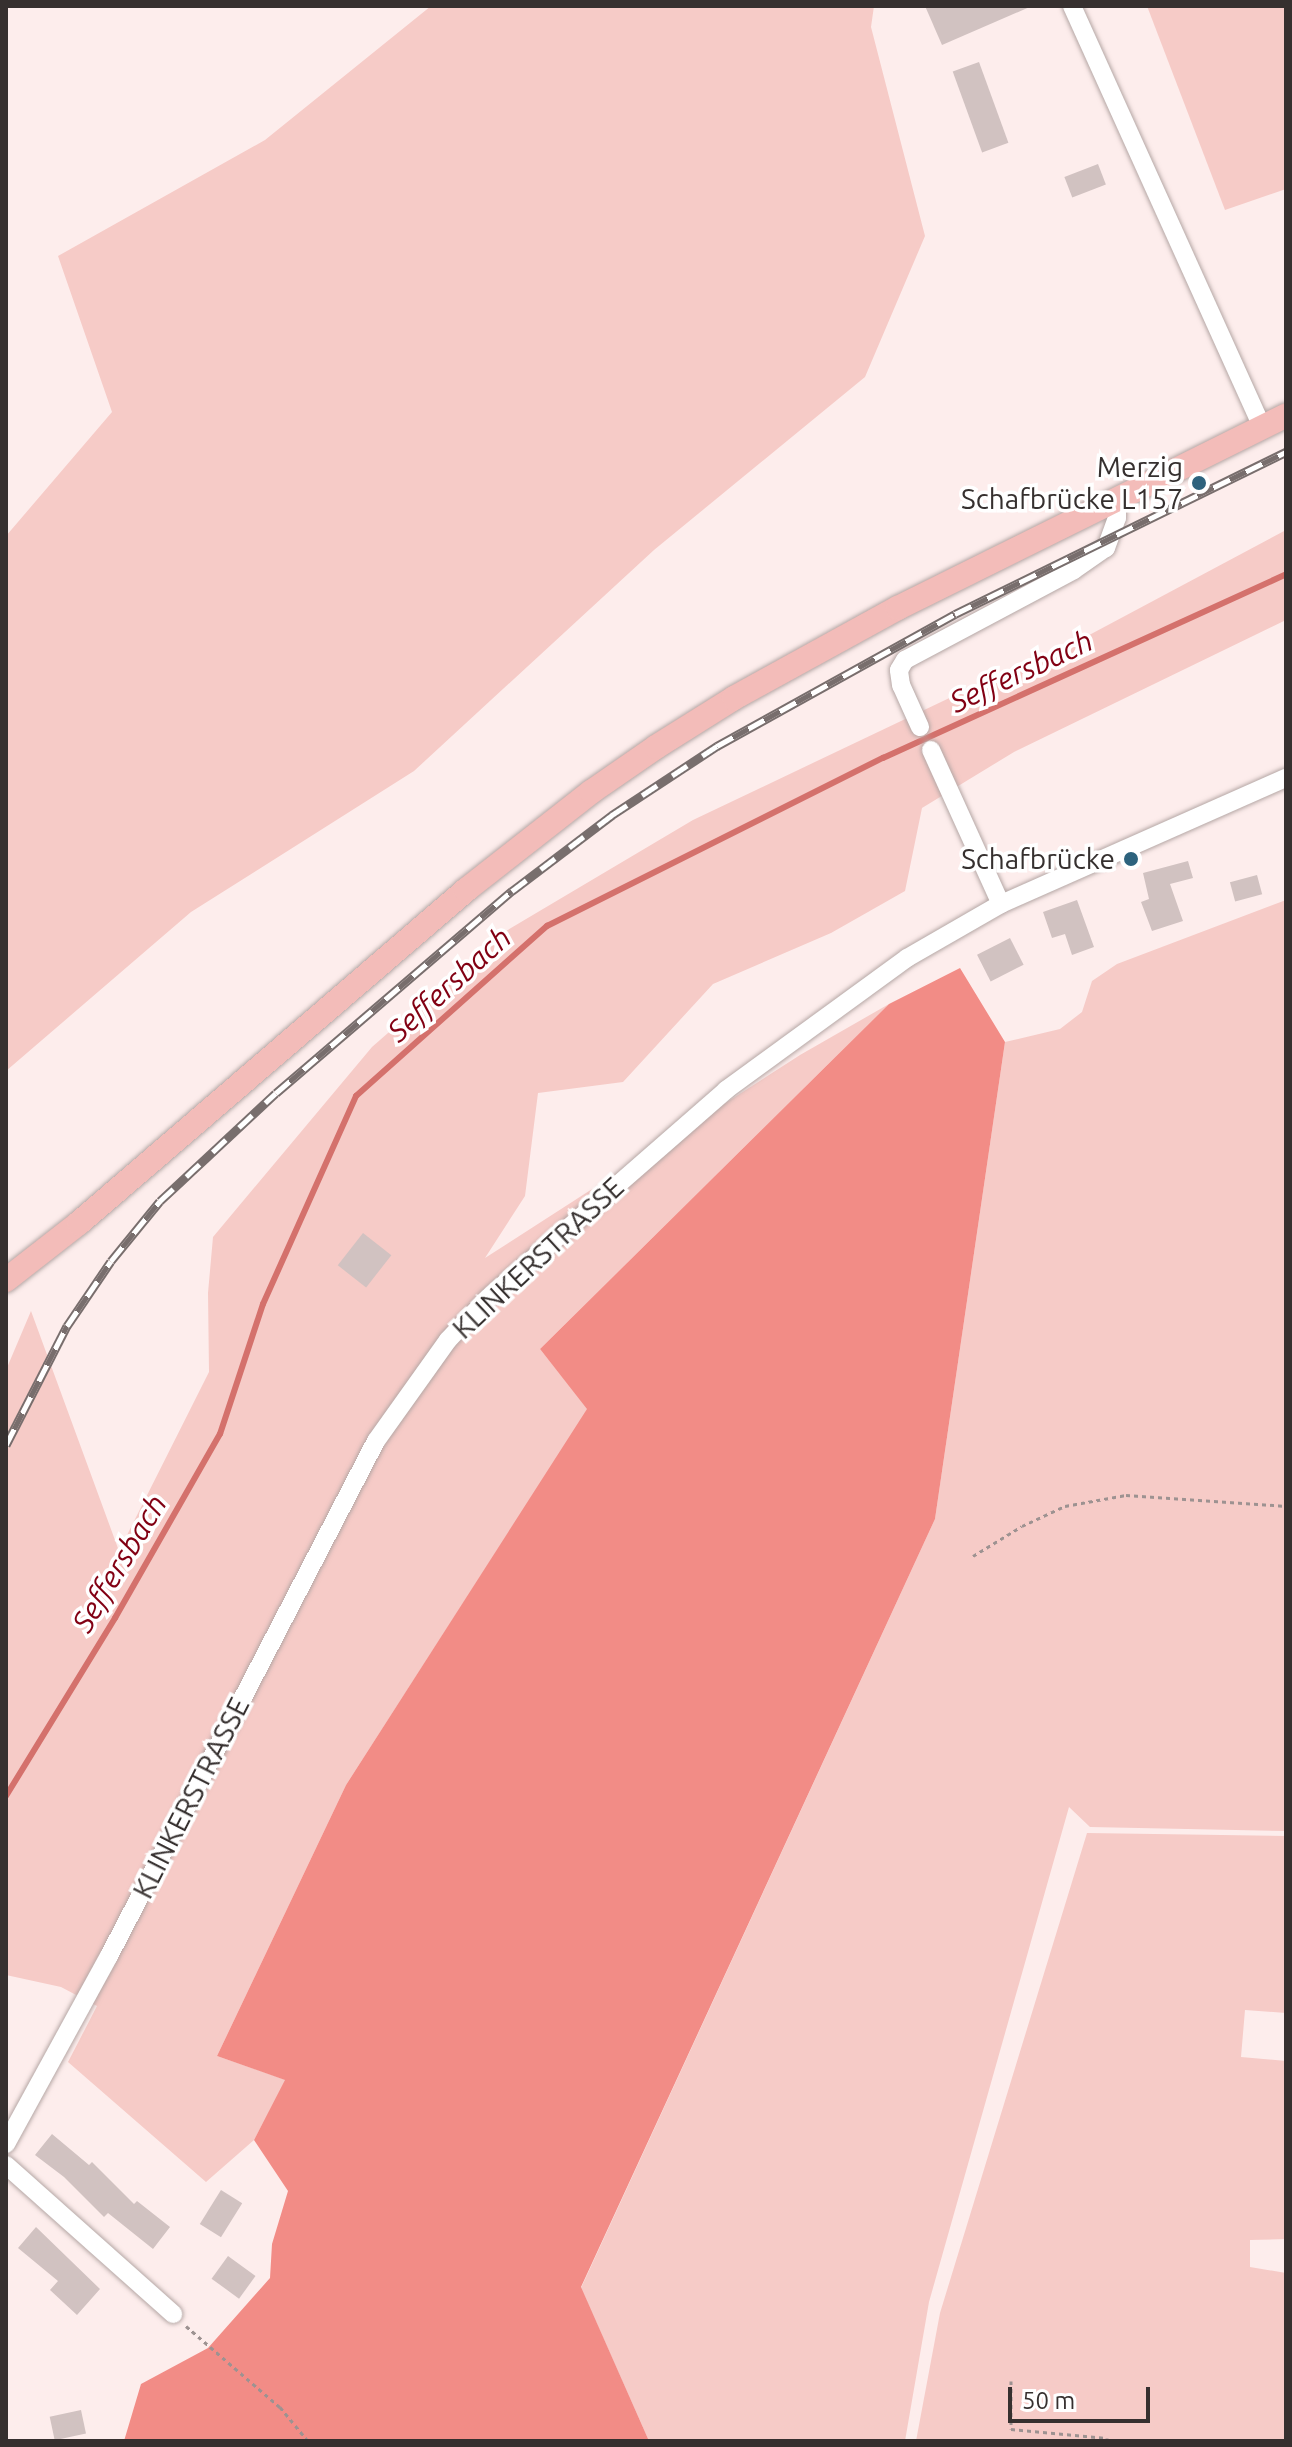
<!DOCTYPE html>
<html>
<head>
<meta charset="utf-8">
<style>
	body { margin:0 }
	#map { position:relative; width:1292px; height:2447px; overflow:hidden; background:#fdedec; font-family:Ubuntu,sans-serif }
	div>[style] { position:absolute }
	.green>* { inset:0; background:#f6cbc7 }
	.forest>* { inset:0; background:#f28c86 }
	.stream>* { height:6px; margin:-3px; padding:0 3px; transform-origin:3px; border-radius:3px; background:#d4716c }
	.building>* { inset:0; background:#d1c2c1; transform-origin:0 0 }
	.path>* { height:3px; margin-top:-1.5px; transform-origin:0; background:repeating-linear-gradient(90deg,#9d9291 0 4px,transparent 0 8px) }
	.roads { filter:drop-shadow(0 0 2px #b5a7a5) drop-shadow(0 0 2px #b5a7a5) }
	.minor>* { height:18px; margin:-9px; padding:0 9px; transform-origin:9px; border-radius:9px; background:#fff }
	.major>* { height:24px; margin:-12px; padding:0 12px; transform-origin:12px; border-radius:12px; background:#f3bcb9 }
	.rail>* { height:9px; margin-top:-4.5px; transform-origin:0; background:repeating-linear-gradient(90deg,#fff 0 18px,#786e6d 0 36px); box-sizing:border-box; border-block:2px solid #786e6d }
	.dots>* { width:22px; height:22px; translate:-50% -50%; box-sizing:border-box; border:4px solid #fff; border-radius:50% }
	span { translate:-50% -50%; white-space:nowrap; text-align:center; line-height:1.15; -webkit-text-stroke:7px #fff; paint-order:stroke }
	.poi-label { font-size:28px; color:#36302f }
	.right { translate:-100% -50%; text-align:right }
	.street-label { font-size:28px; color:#36302f }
	.water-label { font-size:30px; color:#820013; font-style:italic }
	.frame { position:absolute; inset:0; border:8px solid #36302f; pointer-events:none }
	.scale { position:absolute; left:1008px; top:2387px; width:142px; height:36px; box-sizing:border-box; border:4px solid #36302f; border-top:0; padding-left:10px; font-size:24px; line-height:28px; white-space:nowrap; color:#36302f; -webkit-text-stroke:6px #fff; paint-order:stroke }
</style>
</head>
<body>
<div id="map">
	<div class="green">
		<div style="clip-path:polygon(431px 6px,874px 6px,871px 27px,925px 236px,865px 377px,654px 550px,414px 771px,191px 912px,6px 1071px,6px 536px,112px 412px,58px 256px,265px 140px)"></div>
		<div style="clip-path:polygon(1147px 6px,1286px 6px,1286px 189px,1225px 210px)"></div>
		<div style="clip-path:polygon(1286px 530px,1286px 620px,1014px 752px,922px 808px,905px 891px,831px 933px,713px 984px,623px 1082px,538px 1093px,525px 1196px,485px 1258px,800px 1055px,889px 1004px,540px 1349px,588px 1409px,346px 1785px,217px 2056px,286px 2080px,254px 2140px,206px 2182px,68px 2062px,97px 2006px,61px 1987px,6px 1975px,6px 1370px,31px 1311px,119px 1551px,209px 1372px,208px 1293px,213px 1237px,372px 1047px,501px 934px,693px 820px,962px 692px,1063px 649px)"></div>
		<div style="clip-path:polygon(1286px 900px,1286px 1831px,1090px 1827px,1069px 1807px,929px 2302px,905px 2441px,649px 2441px,581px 2288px,935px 1519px,1005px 1042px,1060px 1029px,1082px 1012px,1092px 981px,1117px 964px)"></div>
		<div style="clip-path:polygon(1087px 1833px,1286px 1836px,1286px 2013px,1245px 2010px,1241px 2057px,1286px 2061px,1286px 2239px,1250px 2240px,1250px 2267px,1286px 2273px,1286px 2441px,916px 2441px,940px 2313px)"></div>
	</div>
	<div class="forest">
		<div style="clip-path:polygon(960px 968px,1005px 1042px,935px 1519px,581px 2287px,649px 2441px,124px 2441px,141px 2384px,208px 2348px,270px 2278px,272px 2244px,288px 2191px,254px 2140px,285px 2080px,217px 2056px,346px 1785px,587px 1409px,540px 1349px,889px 1004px)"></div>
	</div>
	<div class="stream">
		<div style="left:6px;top:1796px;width:209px;rotate:-58.5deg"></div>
		<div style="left:115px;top:1618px;width:212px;rotate:-60.3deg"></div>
		<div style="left:220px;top:1434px;width:137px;rotate:-71.7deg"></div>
		<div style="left:263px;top:1304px;width:228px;rotate:-65.9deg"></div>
		<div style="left:356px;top:1096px;width:256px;rotate:-41.7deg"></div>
		<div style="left:547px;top:926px;width:376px;rotate:-26.6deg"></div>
		<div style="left:883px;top:758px;width:443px;rotate:-24.5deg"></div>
	</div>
	<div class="building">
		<div style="clip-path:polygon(925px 6px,1032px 6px,942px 45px)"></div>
		<div style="left:979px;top:62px;width:86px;height:28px;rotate:70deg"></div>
		<div style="left:1098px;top:164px;width:22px;height:36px;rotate:69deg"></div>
		<div style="clip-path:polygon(1188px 861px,1193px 878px,1170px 884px,1183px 921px,1152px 931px,1141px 902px,1149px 899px,1143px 873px)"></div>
		<div style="left:1257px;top:875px;width:20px;height:28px;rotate:75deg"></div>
		<div style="clip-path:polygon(1077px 900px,1094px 947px,1072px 955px,1065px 934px,1052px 938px,1043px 912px)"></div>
		<div style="left:1010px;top:938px;width:30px;height:37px;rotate:63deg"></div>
		<div style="left:363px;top:1233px;width:36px;height:41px;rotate:38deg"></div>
		<div style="clip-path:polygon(52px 2134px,89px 2165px,92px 2162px,134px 2204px,137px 2201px,170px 2227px,153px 2249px,108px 2213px,104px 2217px,64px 2177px,35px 2155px)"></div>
		<div style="left:221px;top:2190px;width:25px;height:40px;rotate:32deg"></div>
		<div style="clip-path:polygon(36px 2227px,100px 2289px,77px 2315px,50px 2290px,58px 2281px,18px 2248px)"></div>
		<div style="left:228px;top:2256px;width:34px;height:28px;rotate:36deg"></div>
		<div style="left:81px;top:2410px;width:24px;height:32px;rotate:78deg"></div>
	</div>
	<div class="path">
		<div style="left:973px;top:1556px;width:57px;rotate:-31.5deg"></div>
		<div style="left:1022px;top:1526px;width:47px;rotate:-24.9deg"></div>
		<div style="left:1065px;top:1506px;width:62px;rotate:-10.2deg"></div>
		<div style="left:1126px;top:1495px;width:160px;rotate:3.9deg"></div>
		<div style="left:186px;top:2326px;width:124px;rotate:40.8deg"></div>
		<div style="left:280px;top:2407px;width:44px;rotate:50.5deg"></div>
		<div style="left:1011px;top:2381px;width:48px;rotate:90deg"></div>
		<div style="left:1011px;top:2429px;width:96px;rotate:5.4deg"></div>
		<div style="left:1107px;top:2438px;width:3px;rotate:90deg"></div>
	</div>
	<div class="roads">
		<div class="minor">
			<div style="left:1072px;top:6px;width:462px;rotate:65.7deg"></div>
			<div style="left:920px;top:727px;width:46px;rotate:-114.3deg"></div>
			<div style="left:901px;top:685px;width:15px;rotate:-98deg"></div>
			<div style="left:899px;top:670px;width:12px;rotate:-59deg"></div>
			<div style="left:905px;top:660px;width:191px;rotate:-28deg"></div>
			<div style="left:1074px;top:570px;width:39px;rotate:-35deg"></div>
			<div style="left:1106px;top:548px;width:32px;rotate:-70deg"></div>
			<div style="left:1117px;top:518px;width:18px;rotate:-90deg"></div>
			<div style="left:931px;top:750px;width:169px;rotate:65.6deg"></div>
			<div style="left:6px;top:2144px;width:214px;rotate:-61.3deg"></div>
			<div style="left:109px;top:1956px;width:580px;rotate:-62.6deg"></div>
			<div style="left:376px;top:1441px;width:124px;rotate:-54.5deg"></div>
			<div style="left:448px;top:1340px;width:59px;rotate:-46.4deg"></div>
			<div style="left:489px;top:1297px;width:315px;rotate:-41.1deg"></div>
			<div style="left:726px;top:1090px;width:224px;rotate:-36.1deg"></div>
			<div style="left:907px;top:958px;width:108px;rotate:-29.9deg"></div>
			<div style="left:1001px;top:904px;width:312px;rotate:-23.9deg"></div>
			<div style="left:6px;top:2165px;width:224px;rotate:41.7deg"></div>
		</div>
		<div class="major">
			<div style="left:6px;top:1280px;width:93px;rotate:-38deg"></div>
			<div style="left:79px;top:1223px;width:511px;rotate:-40.71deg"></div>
			<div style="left:466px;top:890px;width:159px;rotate:-38.1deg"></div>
			<div style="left:591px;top:792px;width:79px;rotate:-34.7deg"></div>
			<div style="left:656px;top:747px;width:92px;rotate:-32.1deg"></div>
			<div style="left:734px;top:698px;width:187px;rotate:-28.8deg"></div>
			<div style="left:898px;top:608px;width:433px;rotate:-26.4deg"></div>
		</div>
	</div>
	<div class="rail">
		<div style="left:6px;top:1445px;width:134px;rotate:-62.9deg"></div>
		<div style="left:67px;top:1326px;width:78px;rotate:-55.9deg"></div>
		<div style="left:111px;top:1261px;width:77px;rotate:-50.8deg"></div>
		<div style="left:160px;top:1201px;width:158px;rotate:-43deg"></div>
		<div style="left:276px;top:1093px;width:311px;rotate:-40.6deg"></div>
		<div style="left:512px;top:891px;width:126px;rotate:-37.2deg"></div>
		<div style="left:612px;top:815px;width:126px;rotate:-33.3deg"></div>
		<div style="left:717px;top:746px;width:272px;rotate:-29deg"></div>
		<div style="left:955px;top:614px;width:369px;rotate:-26.1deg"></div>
	</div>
	<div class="dots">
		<div style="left:1199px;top:483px;background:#2d627d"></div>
		<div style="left:1131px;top:859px;background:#2d627d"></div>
	</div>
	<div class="poi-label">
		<span class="right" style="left:1183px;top:483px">Merzig<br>Schafbrücke L157</span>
		<span class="right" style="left:1115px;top:859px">Schafbrücke</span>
	</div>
	<div class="street-label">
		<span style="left:538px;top:1258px;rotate:-43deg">KLINKERSTRASSE</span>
		<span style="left:191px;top:1798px;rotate:-63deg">KLINKERSTRASSE</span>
	</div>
	<div class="water-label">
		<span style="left:1021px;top:671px;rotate:-25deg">Seffersbach</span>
		<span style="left:449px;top:984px;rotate:-42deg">Seffersbach</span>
		<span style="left:119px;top:1563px;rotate:-59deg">Seffersbach</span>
	</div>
	<div class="frame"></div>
	<div class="scale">50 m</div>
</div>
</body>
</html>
